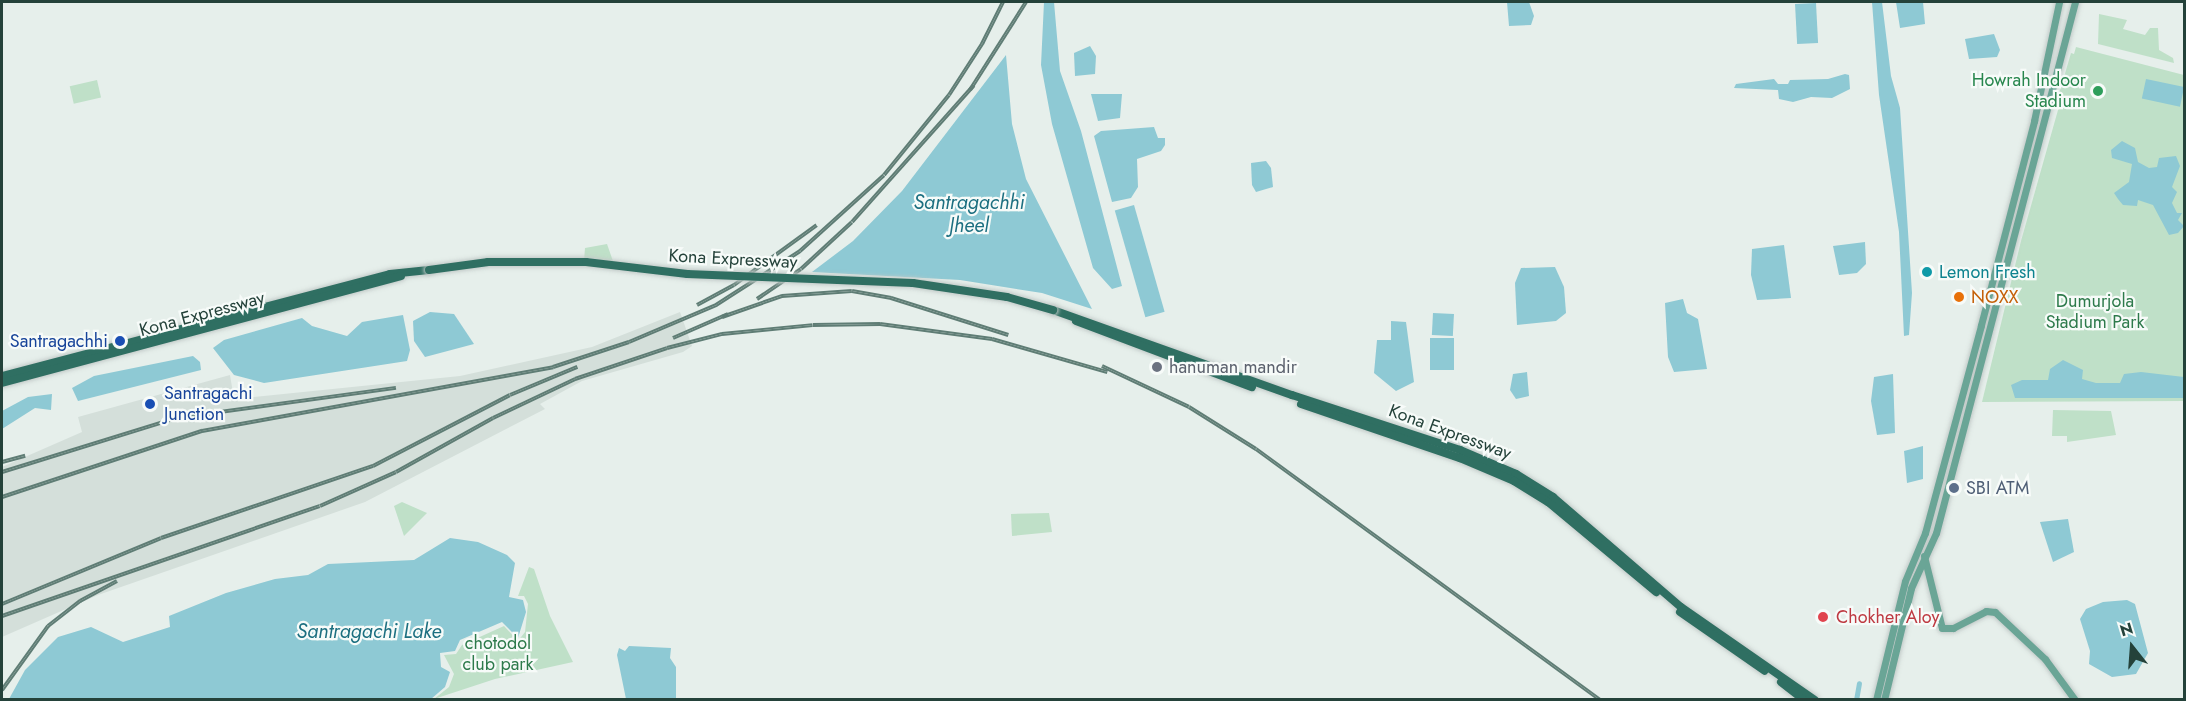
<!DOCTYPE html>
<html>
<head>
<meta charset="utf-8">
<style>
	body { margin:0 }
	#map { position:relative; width:2186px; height:701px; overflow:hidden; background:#e6efeb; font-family:Jost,sans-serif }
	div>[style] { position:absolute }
	.built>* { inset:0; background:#d4dfda }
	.green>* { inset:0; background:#bfe0c8; transform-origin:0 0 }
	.water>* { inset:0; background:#8ec9d4; transform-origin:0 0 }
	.canal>* { height:5px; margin:-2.5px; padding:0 2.5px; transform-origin:2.5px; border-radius:2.5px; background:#8ec9d4 }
	.roads { filter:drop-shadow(0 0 2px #c2cac8) drop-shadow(0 0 2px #c2cac8) }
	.major>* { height:7px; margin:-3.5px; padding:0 3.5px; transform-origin:3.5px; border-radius:3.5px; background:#6aa596 }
	.highway>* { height:8px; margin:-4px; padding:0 4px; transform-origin:4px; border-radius:4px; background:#2f6f62 }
	.rail>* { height:4px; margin-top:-2px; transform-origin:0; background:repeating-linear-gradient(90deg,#f7fbf9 0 4.5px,#5f7d75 0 9px); box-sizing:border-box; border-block:2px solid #5f7d75 }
	.bridges { filter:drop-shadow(0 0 2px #c2cac8) drop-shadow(0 0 2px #c2cac8) }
	.highway-bridge>* { height:8px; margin:-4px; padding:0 4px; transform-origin:4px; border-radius:4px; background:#2f6f62 }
	.dots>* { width:16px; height:16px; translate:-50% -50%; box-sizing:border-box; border:3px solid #f7fbf9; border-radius:50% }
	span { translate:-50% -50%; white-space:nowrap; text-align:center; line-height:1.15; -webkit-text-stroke:4.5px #f7fbf9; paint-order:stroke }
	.leisure-label { font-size:18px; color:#27864d }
	.right { translate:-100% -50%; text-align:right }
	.street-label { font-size:18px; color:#24423a }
	.culture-label { font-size:18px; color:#0d838f }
	.left { translate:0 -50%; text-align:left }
	.food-label { font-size:18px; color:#c56008 }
	.park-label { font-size:18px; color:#2d7a4b }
	.transit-label { font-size:18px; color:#164399 }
	.worship-label { font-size:18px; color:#5b616d }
	.service-label { font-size:18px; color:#4e5e75 }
	.health-label { font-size:18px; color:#be3a42 }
	.water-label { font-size:20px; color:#1c6f80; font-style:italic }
	.frame { position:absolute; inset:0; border:3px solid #24423a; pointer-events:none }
	.north { position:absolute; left:2102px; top:617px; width:60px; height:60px; -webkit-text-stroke:4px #f7fbf9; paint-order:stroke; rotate:343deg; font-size:16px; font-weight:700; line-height:24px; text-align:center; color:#24423a }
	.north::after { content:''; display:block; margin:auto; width:21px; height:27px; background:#24423a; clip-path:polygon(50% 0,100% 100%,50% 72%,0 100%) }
</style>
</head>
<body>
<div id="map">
	<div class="built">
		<div style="clip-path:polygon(680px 312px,692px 346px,683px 352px,582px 381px,540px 404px,545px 409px,365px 502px,98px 595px,2px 637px,2px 467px,82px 432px,78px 417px,230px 375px,234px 399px,460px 376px,592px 347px)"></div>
	</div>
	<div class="green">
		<div style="clip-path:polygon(2099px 14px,2127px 20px,2123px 29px,2145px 35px,2150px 28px,2158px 28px,2159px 50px,2173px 58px,2174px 63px,2098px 44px)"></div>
		<div style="clip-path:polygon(2076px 47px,2184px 75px,2184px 401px,1982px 402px,2021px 241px,2060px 103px,2057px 101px,2071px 53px,2074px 54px)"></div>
		<div style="left:97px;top:80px;width:18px;height:28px;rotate:77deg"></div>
		<div style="clip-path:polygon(607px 244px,614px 264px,584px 261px,585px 248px)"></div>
		<div style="clip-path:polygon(2053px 410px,2111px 411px,2116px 435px,2067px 442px,2067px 436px,2052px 436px)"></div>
		<div style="clip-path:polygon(402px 502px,427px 513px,404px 536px,394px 506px)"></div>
		<div style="clip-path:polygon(1049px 513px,1052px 532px,1012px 536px,1011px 514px)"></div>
		<div style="clip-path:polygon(529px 567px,534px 569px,550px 616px,573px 662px,495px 679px,434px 699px,449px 687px,454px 674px,444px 655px,456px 654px,462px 645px,504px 626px,518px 641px,525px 632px,528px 604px,524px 596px,518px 596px)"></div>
	</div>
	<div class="water">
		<div style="clip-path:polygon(1044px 2px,1054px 2px,1060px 71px,1081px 131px,1122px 286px,1112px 289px,1093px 268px,1052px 124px,1041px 65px)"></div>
		<div style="clip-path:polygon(1507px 2px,1529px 2px,1534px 16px,1531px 25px,1509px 26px)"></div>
		<div style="clip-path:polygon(1872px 2px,1882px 2px,1891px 76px,1900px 108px,1912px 293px,1909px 335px,1904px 336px,1899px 232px,1879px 95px)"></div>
		<div style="clip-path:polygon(1896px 2px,1923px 2px,1925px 24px,1900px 28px)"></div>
		<div style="left:1816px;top:3px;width:40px;height:21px;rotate:87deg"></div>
		<div style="clip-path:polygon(1994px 34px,2000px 50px,1997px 57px,1969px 59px,1965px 39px)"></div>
		<div style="clip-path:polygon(1090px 46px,1096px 56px,1095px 74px,1075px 76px,1074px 53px)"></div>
		<div style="clip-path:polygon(1006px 55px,1012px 124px,1026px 179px,1092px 309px,1042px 293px,960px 280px,812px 272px,853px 241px,902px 191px)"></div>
		<div style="clip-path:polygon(1845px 74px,1849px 75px,1850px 89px,1832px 98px,1811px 97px,1793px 102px,1779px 99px,1778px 90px,1734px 88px,1736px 84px,1774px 79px,1778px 84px,1788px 84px,1790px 80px,1828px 79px)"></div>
		<div style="left:2146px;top:79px;width:39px;height:20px;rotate:12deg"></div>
		<div style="clip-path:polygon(1091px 94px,1122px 94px,1120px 118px,1098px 121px)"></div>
		<div style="clip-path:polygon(1154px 127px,1158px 138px,1165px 138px,1165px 145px,1161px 151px,1137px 159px,1138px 187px,1131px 198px,1112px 202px,1094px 136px,1101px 131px)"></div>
		<div style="clip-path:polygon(2122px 141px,2135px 148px,2138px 162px,2149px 168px,2157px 167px,2159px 158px,2176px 156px,2180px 166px,2172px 187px,2177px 192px,2172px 203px,2177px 213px,2182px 213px,2178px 220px,2184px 226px,2178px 233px,2169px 235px,2153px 205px,2138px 200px,2137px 206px,2123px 205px,2118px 199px,2114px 193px,2129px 182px,2132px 164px,2112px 158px,2111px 150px)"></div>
		<div style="clip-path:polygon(1266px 161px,1271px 168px,1273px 187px,1256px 192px,1252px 185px,1251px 163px)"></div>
		<div style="left:1134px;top:205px;width:111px;height:20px;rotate:74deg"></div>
		<div style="clip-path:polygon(1865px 242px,1866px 264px,1857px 273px,1839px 275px,1833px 246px)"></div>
		<div style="clip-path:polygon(1784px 245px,1791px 298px,1757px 300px,1751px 275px,1752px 249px)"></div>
		<div style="clip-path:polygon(1555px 267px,1564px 287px,1566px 313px,1556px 321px,1517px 325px,1515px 283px,1521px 268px)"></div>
		<div style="clip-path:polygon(1683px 299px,1687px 313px,1698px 319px,1707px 369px,1674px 372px,1668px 357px,1665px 303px)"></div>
		<div style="clip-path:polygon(430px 312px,454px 314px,474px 344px,425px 357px,414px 341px,413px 321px)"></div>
		<div style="left:1433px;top:313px;width:21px;height:22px;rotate:3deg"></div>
		<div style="clip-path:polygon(403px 315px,410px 350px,407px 361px,264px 383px,234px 375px,213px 348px,224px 340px,302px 318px,312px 326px,347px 336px,362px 322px)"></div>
		<div style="clip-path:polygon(1391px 321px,1406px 322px,1414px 382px,1396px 391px,1374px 373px,1377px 340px,1391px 340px)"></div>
		<div style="left:1454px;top:338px;width:32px;height:24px;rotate:90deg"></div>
		<div style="clip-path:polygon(193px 356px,200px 362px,201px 370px,78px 401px,72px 388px,94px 376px)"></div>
		<div style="clip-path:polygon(2063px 360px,2083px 370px,2082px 379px,2096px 383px,2120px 383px,2124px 374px,2141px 372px,2184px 377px,2184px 398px,2015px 398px,2011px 385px,2022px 380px,2048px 380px,2050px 369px)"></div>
		<div style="clip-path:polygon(1527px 372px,1529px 396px,1516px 399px,1510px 390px,1513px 374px)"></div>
		<div style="clip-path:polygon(1893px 374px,1895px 433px,1877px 435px,1871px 401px,1874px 377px)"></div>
		<div style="clip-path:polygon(52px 394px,51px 410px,35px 408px,2px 429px,2px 411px,28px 397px)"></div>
		<div style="clip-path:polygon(1923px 446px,1923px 479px,1907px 483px,1904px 451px)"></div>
		<div style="clip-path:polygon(2068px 519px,2074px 552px,2053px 562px,2040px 522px)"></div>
		<div style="clip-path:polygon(450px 538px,478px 542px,507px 555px,515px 563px,509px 597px,523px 600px,526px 612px,518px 638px,502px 622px,460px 640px,455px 651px,440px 653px,441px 667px,450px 672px,445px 687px,431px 699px,9px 699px,25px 670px,58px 637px,91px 627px,123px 642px,170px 627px,169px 616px,226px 593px,275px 579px,308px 575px,328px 564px,414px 560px)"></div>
		<div style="clip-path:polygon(2127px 600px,2135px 604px,2148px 653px,2136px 674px,2112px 677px,2089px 664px,2090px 651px,2080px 619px,2086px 609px,2103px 602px)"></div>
		<div style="clip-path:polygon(629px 646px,671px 648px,670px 658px,676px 667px,676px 699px,626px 699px,617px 655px,619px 648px,625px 651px)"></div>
	</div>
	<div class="canal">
		<div style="left:1856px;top:700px;width:17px;rotate:-80deg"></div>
	</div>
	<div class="roads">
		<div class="major">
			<div style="left:1924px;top:556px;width:74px;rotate:76deg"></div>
			<div style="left:1942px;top:628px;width:11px"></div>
			<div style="left:1953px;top:628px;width:37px;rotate:-27deg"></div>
			<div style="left:1986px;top:611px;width:9px;rotate:6deg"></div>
			<div style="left:1995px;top:612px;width:69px;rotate:43.2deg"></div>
			<div style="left:2045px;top:659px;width:51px;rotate:53.8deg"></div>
			<div style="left:1876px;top:700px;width:122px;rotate:-76.3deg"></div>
			<div style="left:1905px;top:581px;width:52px;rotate:-67.4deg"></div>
			<div style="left:1925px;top:533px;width:215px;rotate:-74.9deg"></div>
			<div style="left:1981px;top:325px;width:211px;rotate:-75.4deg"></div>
			<div style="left:2034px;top:121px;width:122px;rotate:-78.1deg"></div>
			<div style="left:1884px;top:700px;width:115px;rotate:-76.4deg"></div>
			<div style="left:1911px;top:588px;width:60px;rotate:-65.6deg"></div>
			<div style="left:1936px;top:533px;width:549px;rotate:-75.33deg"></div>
		</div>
		<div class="highway">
			<div style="left:1053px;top:310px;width:254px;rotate:19.6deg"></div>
			<div style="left:1292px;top:395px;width:177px;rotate:18.1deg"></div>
			<div style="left:1460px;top:450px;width:61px;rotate:23.2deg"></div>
			<div style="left:1516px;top:474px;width:44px;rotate:31.9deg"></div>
			<div style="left:1553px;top:497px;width:169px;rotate:40.7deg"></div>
			<div style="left:1681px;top:607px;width:163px;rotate:34.8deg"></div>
			<div style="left:1076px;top:321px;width:188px;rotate:20.6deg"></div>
			<div style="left:2px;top:376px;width:401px;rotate:-14.7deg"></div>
			<div style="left:390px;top:274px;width:39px;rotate:-6deg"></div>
			<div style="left:2px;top:383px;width:413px;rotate:-15deg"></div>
			<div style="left:1301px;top:404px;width:168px;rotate:18.8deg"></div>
			<div style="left:1460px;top:458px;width:59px;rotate:23.1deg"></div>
			<div style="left:1514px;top:481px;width:40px;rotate:32deg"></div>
			<div style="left:1548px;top:502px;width:141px;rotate:39.8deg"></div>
			<div style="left:1680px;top:612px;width:103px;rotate:34.8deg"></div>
			<div style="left:1781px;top:682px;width:29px;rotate:38deg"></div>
		</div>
	</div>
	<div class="rail">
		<div style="left:970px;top:90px;width:104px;rotate:-57.5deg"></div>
		<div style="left:757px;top:299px;width:53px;rotate:-34.3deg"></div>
		<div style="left:801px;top:269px;width:69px;rotate:-42.7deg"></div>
		<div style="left:852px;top:222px;width:183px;rotate:-48.3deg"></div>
		<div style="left:697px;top:305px;width:42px;rotate:-28.4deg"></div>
		<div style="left:734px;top:285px;width:102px;rotate:-35.9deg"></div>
		<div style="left:722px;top:317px;width:64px;rotate:-19.3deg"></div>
		<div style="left:782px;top:296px;width:70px;rotate:-4.1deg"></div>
		<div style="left:852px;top:291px;width:40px;rotate:10deg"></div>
		<div style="left:891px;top:298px;width:123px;rotate:17.5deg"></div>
		<div style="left:673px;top:338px;width:60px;rotate:-23.6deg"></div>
		<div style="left:1102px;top:366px;width:96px;rotate:25.2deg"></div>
		<div style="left:1189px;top:407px;width:79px;rotate:32.1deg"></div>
		<div style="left:1256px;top:449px;width:426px;rotate:36.1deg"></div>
		<div style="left:2px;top:462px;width:24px;rotate:-15deg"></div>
		<div style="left:2px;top:472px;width:182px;rotate:-17.2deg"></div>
		<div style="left:176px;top:418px;width:222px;rotate:-7.8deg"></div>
		<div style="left:2px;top:497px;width:211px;rotate:-18.3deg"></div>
		<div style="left:202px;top:431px;width:357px;rotate:-10.3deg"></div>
		<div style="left:553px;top:367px;width:80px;rotate:-18.2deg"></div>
		<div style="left:629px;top:342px;width:95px;rotate:-23deg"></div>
		<div style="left:716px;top:305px;width:100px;rotate:-32.7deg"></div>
		<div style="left:800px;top:251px;width:113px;rotate:-42.1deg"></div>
		<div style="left:884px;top:175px;width:103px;rotate:-50.9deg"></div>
		<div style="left:949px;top:95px;width:61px;rotate:-57.1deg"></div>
		<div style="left:982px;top:44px;width:47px;rotate:-63.4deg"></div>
		<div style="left:2px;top:604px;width:172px;rotate:-22.5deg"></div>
		<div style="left:161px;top:538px;width:224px;rotate:-18.8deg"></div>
		<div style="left:373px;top:466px;width:154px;rotate:-27.4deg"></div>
		<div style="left:510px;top:395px;width:73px;rotate:-22.7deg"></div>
		<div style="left:2px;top:616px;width:336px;rotate:-19.1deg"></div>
		<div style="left:320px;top:506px;width:83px;rotate:-24.1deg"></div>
		<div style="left:396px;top:472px;width:111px;rotate:-29.1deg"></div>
		<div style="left:493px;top:418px;width:91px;rotate:-25.4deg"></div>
		<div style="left:575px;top:379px;width:97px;rotate:-18.6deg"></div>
		<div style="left:667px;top:348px;width:57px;rotate:-14.3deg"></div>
		<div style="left:722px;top:334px;width:91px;rotate:-5.6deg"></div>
		<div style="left:813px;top:325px;width:67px;rotate:-0.9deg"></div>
		<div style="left:880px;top:324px;width:113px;rotate:7.6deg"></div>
		<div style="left:992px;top:339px;width:120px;rotate:16deg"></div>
		<div style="left:2px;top:690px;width:79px;rotate:-54.3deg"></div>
		<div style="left:48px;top:626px;width:41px;rotate:-38deg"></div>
		<div style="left:80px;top:601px;width:42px;rotate:-28.4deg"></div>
	</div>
	<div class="bridges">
		<div class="highway-bridge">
			<div style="left:429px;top:270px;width:60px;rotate:-7.7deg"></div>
			<div style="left:488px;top:262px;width:98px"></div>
			<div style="left:586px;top:262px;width:102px;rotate:6.8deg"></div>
			<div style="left:687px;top:274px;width:226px;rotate:2.3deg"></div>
			<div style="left:913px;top:283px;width:95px;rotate:8.5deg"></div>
			<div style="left:1007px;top:297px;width:48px;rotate:15.8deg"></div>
		</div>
	</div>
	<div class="dots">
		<div style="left:2098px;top:91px;background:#2e9e5b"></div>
		<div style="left:1927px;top:272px;background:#0f9aa8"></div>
		<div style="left:1959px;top:297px;background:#e8710a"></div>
		<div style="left:120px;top:341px;background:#1a4fb4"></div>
		<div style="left:1157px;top:367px;background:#6b7280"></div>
		<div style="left:150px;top:404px;background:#1a4fb4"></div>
		<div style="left:1954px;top:488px;background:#5c6f8a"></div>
		<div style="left:1823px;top:617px;background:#e0444e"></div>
	</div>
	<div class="leisure-label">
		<span class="right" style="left:2086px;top:91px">Howrah Indoor<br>Stadium</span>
	</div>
	<div class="street-label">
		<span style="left:733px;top:259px;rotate:3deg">Kona Expressway</span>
		<span style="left:202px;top:314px;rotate:-15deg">Kona Expressway</span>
		<span style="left:1450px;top:432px;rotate:20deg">Kona Expressway</span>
	</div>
	<div class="culture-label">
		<span class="left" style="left:1939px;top:272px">Lemon Fresh</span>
	</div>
	<div class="food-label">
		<span class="left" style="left:1971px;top:297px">NOXX</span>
	</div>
	<div class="park-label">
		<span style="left:2095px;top:312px">Dumurjola<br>Stadium Park</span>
		<span style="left:498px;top:654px">chotodol<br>club park</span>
	</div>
	<div class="transit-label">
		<span class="right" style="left:108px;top:341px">Santragachhi</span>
		<span class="left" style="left:164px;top:404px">Santragachi<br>Junction</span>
	</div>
	<div class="worship-label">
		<span class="left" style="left:1169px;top:367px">hanuman mandir</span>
	</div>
	<div class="service-label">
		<span class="left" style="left:1966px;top:488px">SBI ATM</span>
	</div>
	<div class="health-label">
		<span class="left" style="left:1836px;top:617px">Chokher Aloy</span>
	</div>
	<div class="water-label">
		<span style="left:969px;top:214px">Santragachhi<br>Jheel</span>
		<span style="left:369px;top:631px">Santragachi Lake</span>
	</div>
	<div class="frame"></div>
	<div class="north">N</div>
</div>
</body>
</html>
